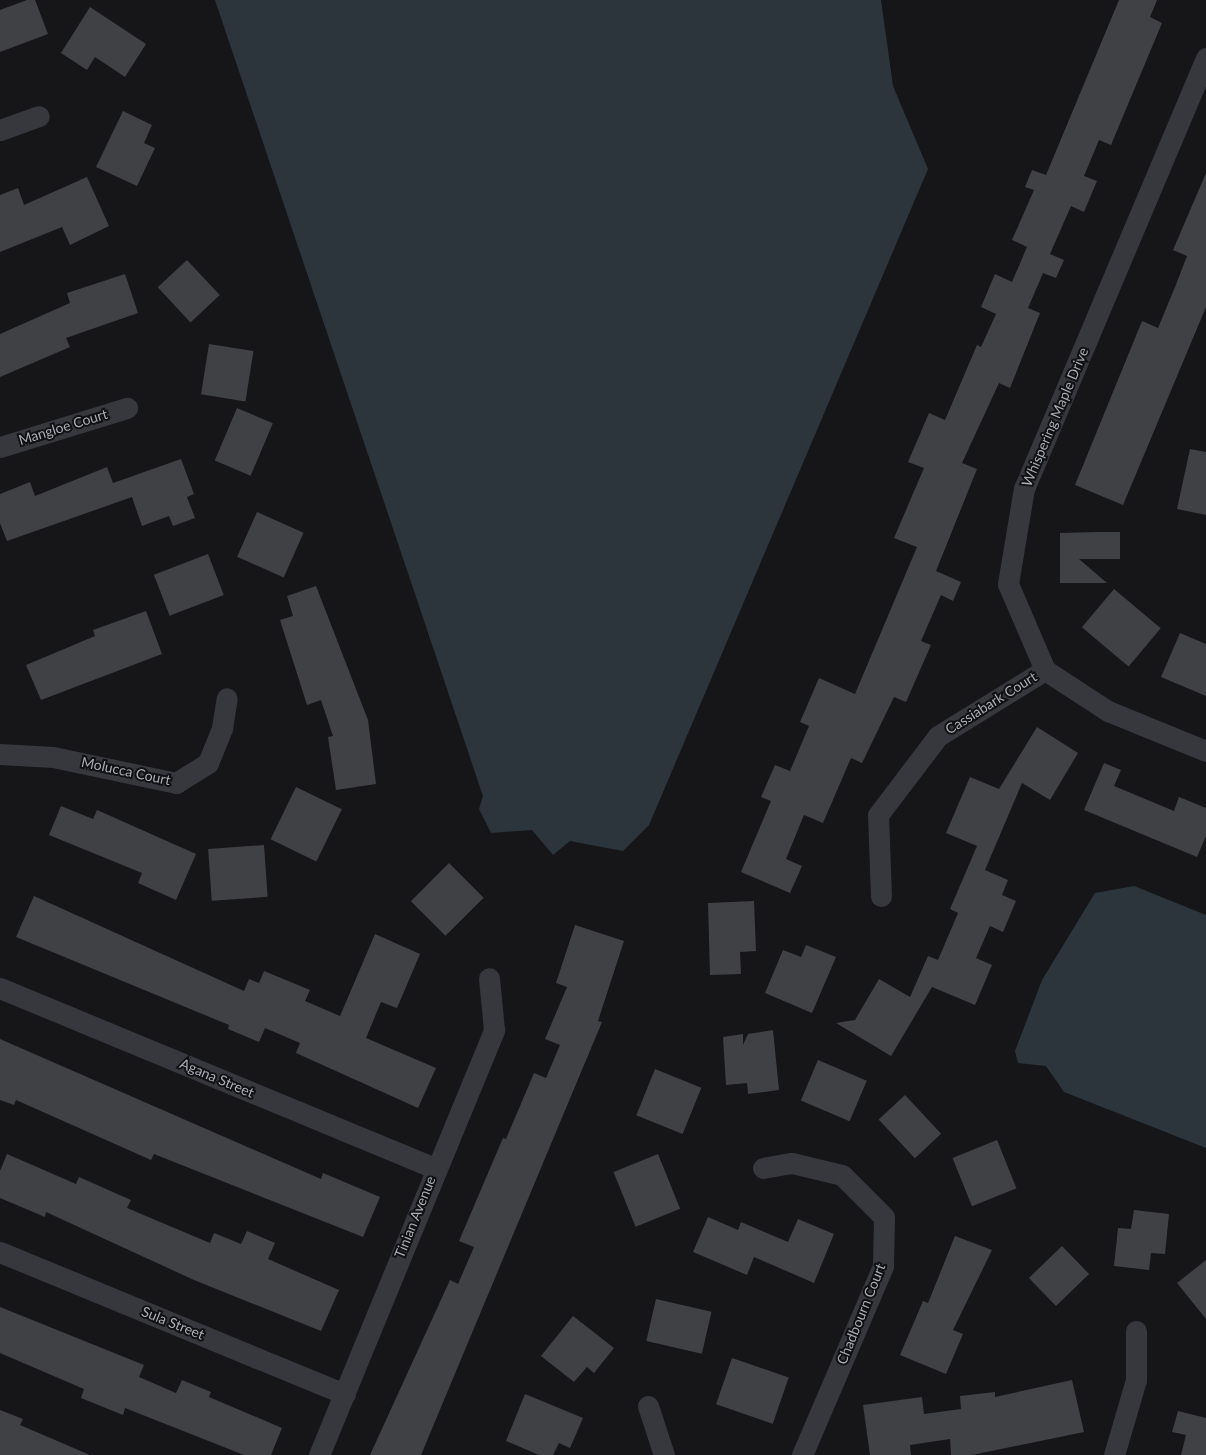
<!DOCTYPE html>
<html>
<head>
<meta charset="utf-8">
<style>
	body { margin:0 }
	#map { position:relative; width:1206px; height:1455px; overflow:hidden; background:#161618; font-family:Lato,sans-serif }
	div>[style] { position:absolute }
	.water>* { inset:0; background:#2c353c }
	.building>* { inset:0; background:#404145; transform-origin:0 0 }
	.minor>* { height:21px; margin:-10.5px; padding:0 10.5px; transform-origin:10.5px; border-radius:10.5px; background:#37383d }
	span { translate:-50% -50%; white-space:nowrap; text-align:center; line-height:1.15; -webkit-text-stroke:4px #111113; paint-order:stroke }
	.street-label { font-size:14px; color:#a8adb8 }
</style>
</head>
<body>
<div id="map">
	<div class="water">
		<div style="clip-path:polygon(215px 0,881px 0,893px 86px,928px 169px,649px 825px,623px 851px,570px 841px,553px 855px,532px 830px,491px 833px,479px 809px,483px 796px)"></div>
		<div style="clip-path:polygon(1134px 886px,1206px 915px,1206px 1148px,1064px 1092px,1046px 1066px,1018px 1063px,1015px 1051px,1042px 980px,1095px 893px)"></div>
	</div>
	<div class="building">
		<div style="clip-path:polygon(27px 0,35px 0,48px 34px,0 52px,0 10px)"></div>
		<div style="clip-path:polygon(1119px 0,1157px 0,1150px 17px,1162px 23px,1111px 145px,1099px 140px,1084px 176px,1097px 181px,1084px 212px,1071px 206px,1050px 254px,1064px 260px,1056px 278px,1043px 273px,1028px 308px,1040px 313px,1010px 388px,999px 383px,962px 463px,977px 469px,936px 571px,961px 582px,953px 601px,941px 595px,921px 641px,931px 645px,906px 702px,894px 697px,862px 763px,851px 758px,823px 823px,804px 815px,786px 859px,802px 866px,790px 893px,741px 872px,771px 801px,761px 797px,775px 765px,790px 771px,809px 726px,800px 722px,819px 678px,855px 694px,917px 547px,894px 538px,924px 468px,908px 462px,929px 413px,945px 420px,977px 345px,981px 347px,996px 314px,981px 307px,995px 274px,1012px 282px,1027px 247px,1012px 240px,1034px 190px,1025px 187px,1032px 170px,1046px 175px)"></div>
		<div style="clip-path:polygon(90px 7px,146px 44px,125px 77px,95px 57px,87px 70px,61px 53px)"></div>
		<div style="clip-path:polygon(123px 111px,152px 125px,144px 143px,155px 148px,137px 186px,96px 167px)"></div>
		<div style="clip-path:polygon(1206px 173px,1206px 307px,1123px 505px,1075px 485px,1142px 321px,1158px 328px,1175px 287px,1187px 256px,1173px 250px)"></div>
		<div style="clip-path:polygon(87px 177px,109px 226px,70px 245px,62px 227px,0 252px,0 195px,18px 188px,24px 205px)"></div>
		<div style="left:187px;top:260px;width:48px;height:40px;rotate:47deg"></div>
		<div style="clip-path:polygon(125px 274px,138px 313px,66px 338px,70px 347px,0 377px,0 334px,70px 303px,67px 293px)"></div>
		<div style="left:209px;top:344px;width:45px;height:51px;rotate:9deg"></div>
		<div style="left:237px;top:408px;width:39px;height:57px;rotate:23deg"></div>
		<div style="clip-path:polygon(1190px 449px,1206px 452px,1206px 515px,1177px 509px)"></div>
		<div style="clip-path:polygon(181px 459px,194px 494px,187px 497px,195px 518px,173px 526px,169px 516px,142px 526px,132px 497px,7px 541px,0 523px,0 494px,30px 482px,35px 496px,107px 467px,113px 483px)"></div>
		<div style="left:257px;top:512px;width:51px;height:49px;rotate:24deg"></div>
		<div style="clip-path:polygon(1099px 532px,1120px 532px,1120px 559px,1079px 559px,1107px 583px,1060px 583px,1060px 533px)"></div>
		<div style="left:208px;top:554px;width:44px;height:58px;rotate:69deg"></div>
		<div style="clip-path:polygon(316px 586px,368px 720px,376px 784px,336px 790px,328px 737px,333px 736px,321px 700px,307px 705px,280px 620px,293px 616px,287px 596px)"></div>
		<div style="left:1114px;top:589px;width:61px;height:50px;rotate:40deg"></div>
		<div style="clip-path:polygon(146px 611px,162px 654px,41px 700px,26px 665px,95px 636px,93px 630px)"></div>
		<div style="clip-path:polygon(1180px 633px,1206px 644px,1206px 696px,1161px 677px)"></div>
		<div style="clip-path:polygon(1037px 727px,1078px 753px,1050px 800px,1022px 783px,985px 870px,1008px 880px,1002px 895px,1016px 901px,1003px 932px,990px 926px,976px 958px,992px 965px,975px 1005px,932px 987px,891px 1056px,836px 1023px,855px 1020px,879px 979px,910px 997px,928px 956px,938px 960px,958px 913px,950px 909px,977px 846px,946px 833px,970px 777px,999px 789px)"></div>
		<div style="clip-path:polygon(1104px 763px,1121px 770px,1114px 786px,1174px 811px,1179px 797px,1206px 808px,1206px 836px,1197px 857px,1084px 810px)"></div>
		<div style="left:296px;top:787px;width:51px;height:58px;rotate:26deg"></div>
		<div style="clip-path:polygon(61px 806px,93px 819px,97px 810px,196px 854px,176px 900px,138px 883px,142px 873px,49px 835px)"></div>
		<div style="left:264px;top:845px;width:52px;height:56px;rotate:86deg"></div>
		<div style="left:449px;top:863px;width:49px;height:54px;rotate:45deg"></div>
		<div style="clip-path:polygon(34px 896px,244px 991px,249px 979px,259px 983px,264px 971px,310px 990px,305px 1001px,340px 1016px,375px 934px,420px 954px,397px 1008px,381px 1002px,366px 1038px,436px 1068px,418px 1108px,296px 1053px,300px 1043px,265px 1028px,259px 1042px,228px 1029px,229px 1025px,16px 937px)"></div>
		<div style="clip-path:polygon(754px 901px,756px 951px,740px 952px,741px 974px,710px 975px,708px 903px)"></div>
		<div style="clip-path:polygon(575px 925px,624px 941px,598px 1021px,602px 1022px,421px 1455px,370px 1455px,450px 1280px,458px 1284px,474px 1247px,459px 1241px,503px 1138px,506px 1139px,534px 1073px,546px 1078px,560px 1045px,545px 1039px,567px 987px,556px 983px)"></div>
		<div style="clip-path:polygon(806px 945px,836px 957px,812px 1013px,765px 993px,783px 950px,801px 957px)"></div>
		<div style="clip-path:polygon(773px 1030px,779px 1090px,748px 1094px,747px 1083px,726px 1085px,723px 1037px,743px 1034px,743px 1045px,748px 1034px)"></div>
		<div style="clip-path:polygon(0 1039px,321px 1179px,323px 1173px,380px 1197px,363px 1237px,154px 1154px,151px 1160px,16px 1100px,14px 1105px,0 1100px)"></div>
		<div style="left:818px;top:1060px;width:53px;height:44px;rotate:23deg"></div>
		<div style="left:655px;top:1069px;width:50px;height:50px;rotate:22deg"></div>
		<div style="left:905px;top:1095px;width:53px;height:36px;rotate:47deg"></div>
		<div style="left:997px;top:1140px;width:52px;height:48px;rotate:68deg"></div>
		<div style="clip-path:polygon(7px 1154px,76px 1184px,79px 1177px,131px 1200px,127px 1208px,210px 1243px,214px 1233px,241px 1244px,247px 1231px,275px 1243px,268px 1259px,339px 1290px,321px 1331px,194px 1280px,46px 1212px,45px 1217px,0 1198px,0 1171px)"></div>
		<div style="left:658px;top:1154px;width:59px;height:48px;rotate:68deg"></div>
		<div style="clip-path:polygon(1134px 1210px,1169px 1214px,1165px 1254px,1151px 1253px,1149px 1270px,1114px 1266px,1118px 1228px,1131px 1229px)"></div>
		<div style="clip-path:polygon(708px 1217px,738px 1230px,741px 1222px,788px 1242px,798px 1219px,834px 1234px,814px 1283px,754px 1257px,747px 1275px,693px 1252px)"></div>
		<div style="clip-path:polygon(955px 1236px,992px 1250px,953px 1330px,963px 1334px,946px 1374px,900px 1355px,923px 1301px,928px 1303px)"></div>
		<div style="left:1062px;top:1246px;width:39px;height:46px;rotate:46deg"></div>
		<div style="clip-path:polygon(1206px 1260px,1206px 1319px,1177px 1283px)"></div>
		<div style="left:656px;top:1299px;width:57px;height:43px;rotate:13deg"></div>
		<div style="clip-path:polygon(0 1307px,144px 1365px,139px 1377px,176px 1393px,182px 1380px,211px 1392px,209px 1397px,282px 1428px,271px 1455px,244px 1455px,125px 1408px,123px 1415px,81px 1398px,84px 1389px,0 1353px)"></div>
		<div style="clip-path:polygon(573px 1316px,614px 1348px,594px 1373px,587px 1367px,574px 1382px,541px 1356px)"></div>
		<div style="left:732px;top:1358px;width:60px;height:49px;rotate:19deg"></div>
		<div style="clip-path:polygon(1072px 1380px,1084px 1432px,972px 1455px,951px 1455px,950px 1439px,910px 1445px,911px 1455px,870px 1455px,863px 1405px,922px 1397px,924px 1414px,961px 1409px,960px 1396px,995px 1392px,995px 1397px)"></div>
		<div style="clip-path:polygon(525px 1394px,583px 1418px,570px 1448px,559px 1443px,553px 1455px,539px 1455px,506px 1441px)"></div>
		<div style="clip-path:polygon(0 1410px,23px 1419px,20px 1425px,90px 1455px,0 1455px)"></div>
		<div style="clip-path:polygon(1178px 1411px,1206px 1418px,1206px 1455px,1181px 1455px,1186px 1435px,1172px 1432px)"></div>
	</div>
	<div class="minor">
		<div style="left:1206px;top:58px;width:467px;rotate:112.9deg"></div>
		<div style="left:1024px;top:488px;width:97px;rotate:99.5deg"></div>
		<div style="left:1008px;top:584px;width:94px;rotate:66.7deg"></div>
		<div style="left:1045px;top:670px;width:75px;rotate:33.1deg"></div>
		<div style="left:1108px;top:711px;width:106px;rotate:22.2deg"></div>
		<div style="left:0;top:130px;width:41px;rotate:-19.7deg"></div>
		<div style="left:0;top:447px;width:133px;rotate:-17.1deg"></div>
		<div style="left:0;top:754px;width:53px;rotate:3.2deg"></div>
		<div style="left:53px;top:757px;width:126px;rotate:11.9deg"></div>
		<div style="left:176px;top:783px;width:38px;rotate:-32deg"></div>
		<div style="left:208px;top:763px;width:38px;rotate:-68deg"></div>
		<div style="left:222px;top:728px;width:30px;rotate:-81deg"></div>
		<div style="left:881px;top:896px;width:81px;rotate:-92.1deg"></div>
		<div style="left:878px;top:815px;width:99px;rotate:-52.8deg"></div>
		<div style="left:938px;top:736px;width:126px;rotate:-31.7deg"></div>
		<div style="left:0;top:988px;width:471px;rotate:22.5deg"></div>
		<div style="left:763px;top:1168px;width:29px;rotate:-10deg"></div>
		<div style="left:792px;top:1163px;width:51px;rotate:13.5deg"></div>
		<div style="left:842px;top:1175px;width:59px;rotate:45deg"></div>
		<div style="left:884px;top:1217px;width:49px;rotate:91.2deg"></div>
		<div style="left:883px;top:1266px;width:206px;rotate:113.2deg"></div>
		<div style="left:0;top:1252px;width:373px;rotate:22.4deg"></div>
		<div style="left:648px;top:1406px;width:52px;rotate:71.9deg"></div>
		<div style="left:319px;top:1455px;width:460px;rotate:-67.6deg"></div>
		<div style="left:494px;top:1030px;width:52px;rotate:-95.5deg"></div>
		<div style="left:1114px;top:1455px;width:78px;rotate:-73.7deg"></div>
		<div style="left:1136px;top:1380px;width:49px;rotate:-90deg"></div>
	</div>
	<div class="street-label">
		<span style="left:1055px;top:417px;rotate:-67deg">Whispering Maple Drive</span>
		<span style="left:63px;top:427px;rotate:-17deg">Mangloe Court</span>
		<span style="left:991px;top:703px;rotate:-32deg">Cassiabark Court</span>
		<span style="left:126px;top:771px;rotate:12deg">Molucca Court</span>
		<span style="left:217px;top:1078px;rotate:23deg">Agana Street</span>
		<span style="left:415px;top:1217px;rotate:-68deg">Tinian Avenue</span>
		<span style="left:861px;top:1314px;rotate:-68deg">Chadbourn Court</span>
		<span style="left:173px;top:1323px;rotate:22deg">Sula Street</span>
	</div>
</div>
</body>
</html>
